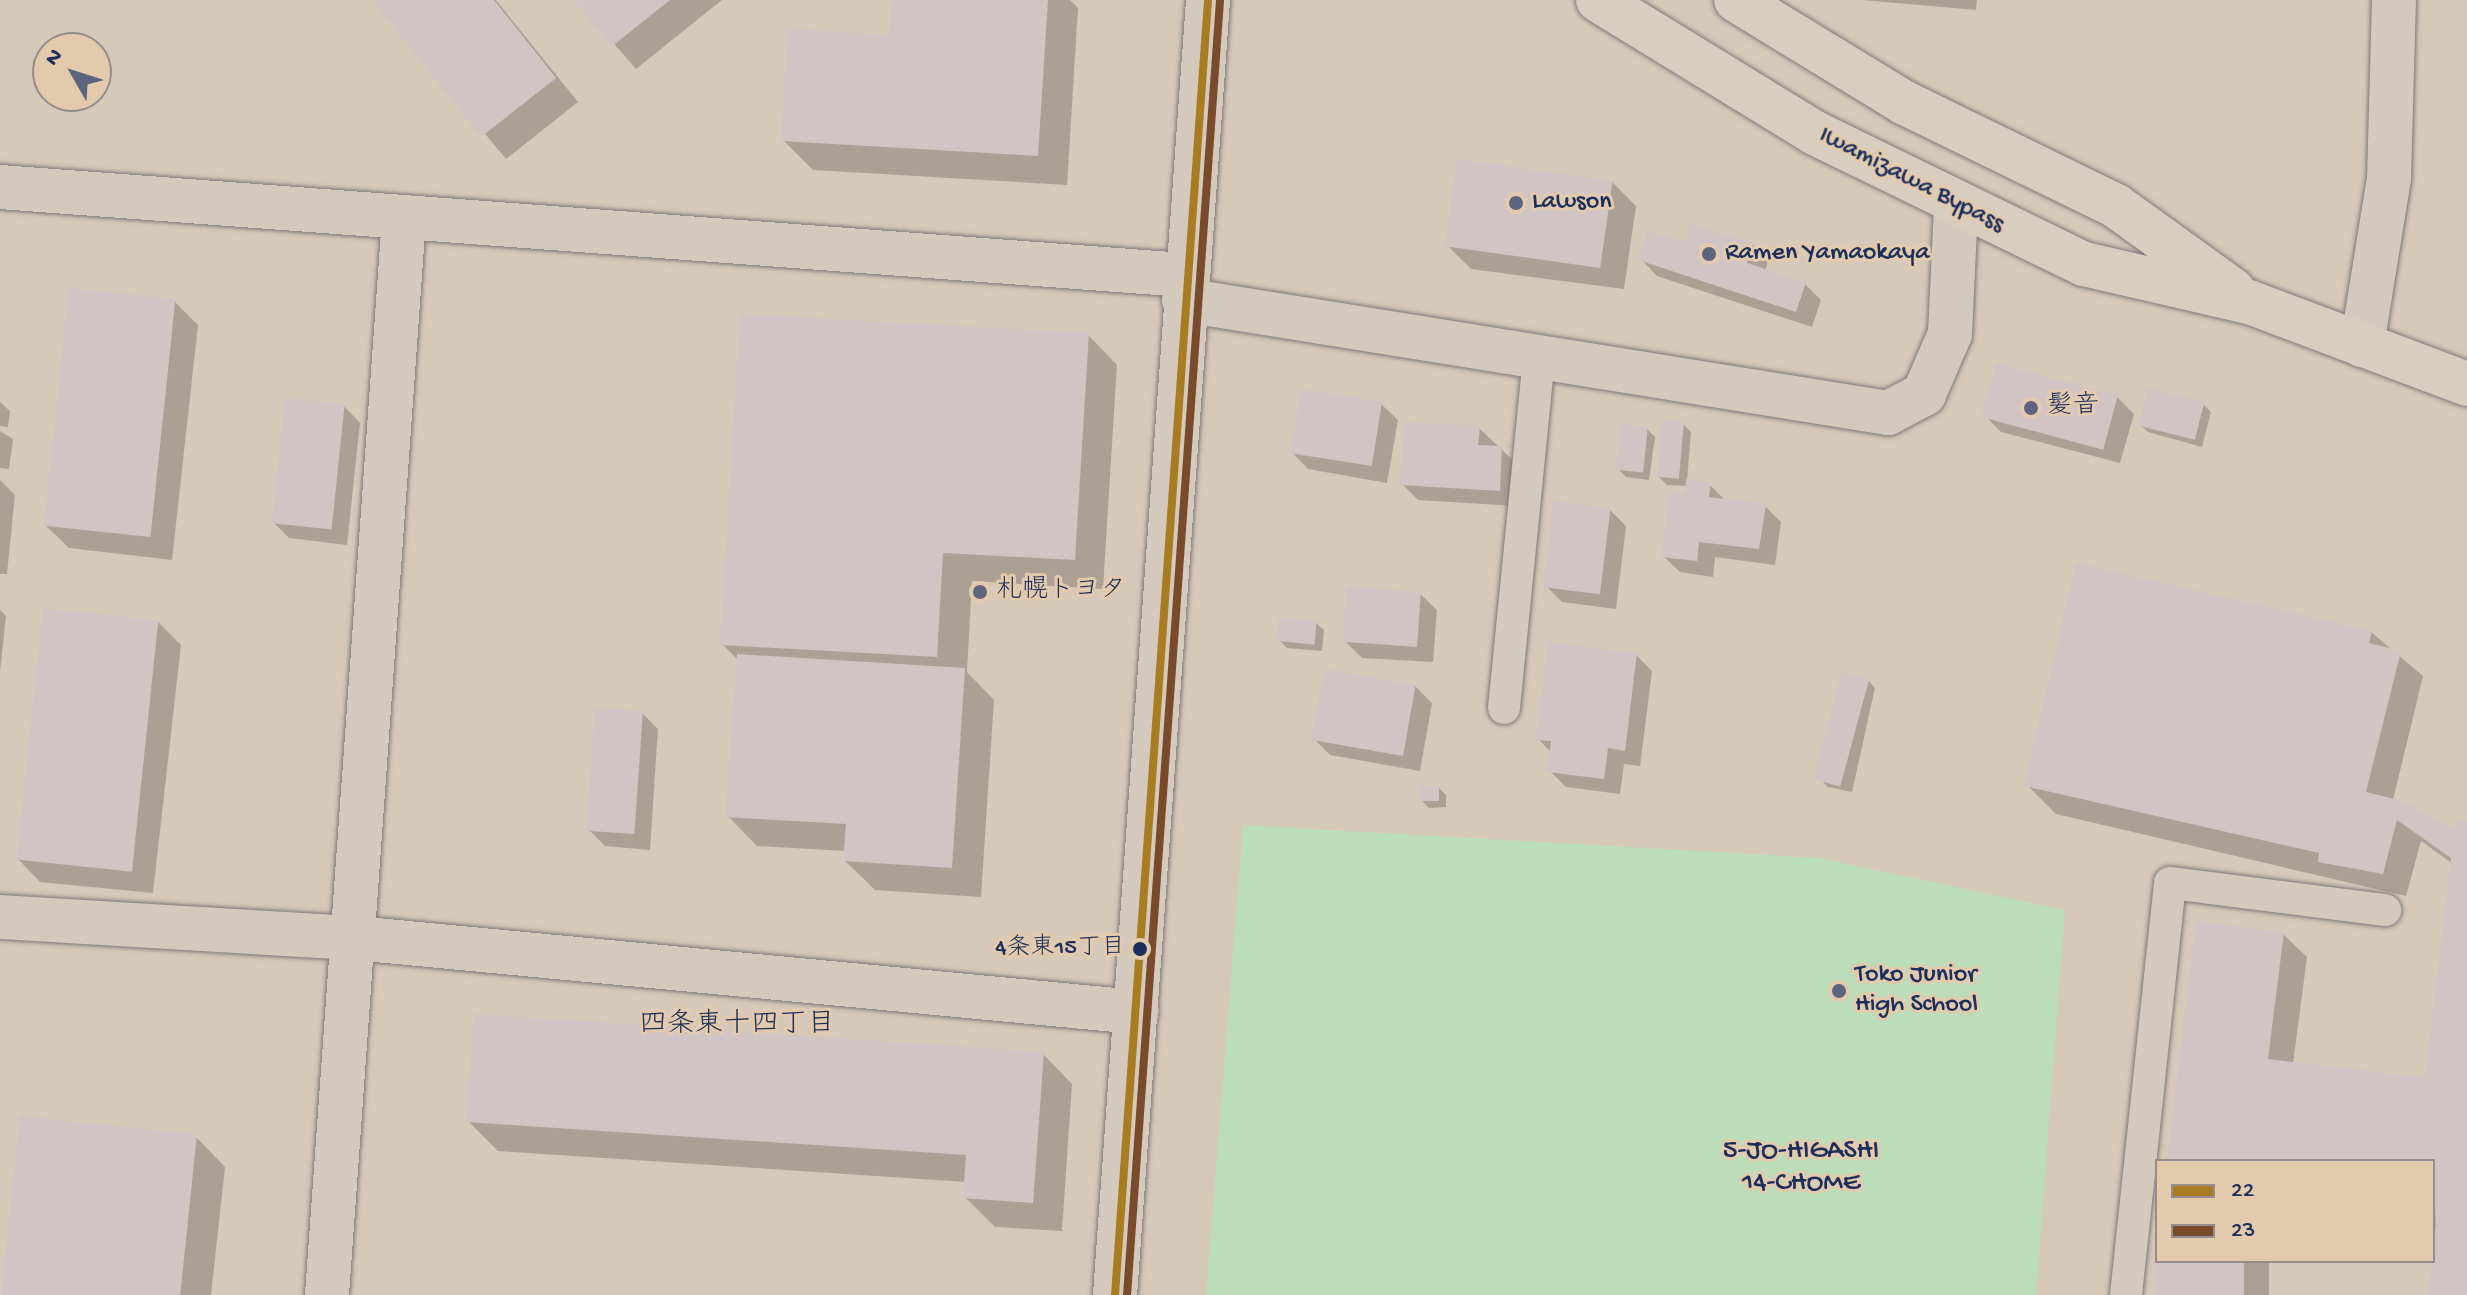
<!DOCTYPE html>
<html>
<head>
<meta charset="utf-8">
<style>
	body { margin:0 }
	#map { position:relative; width:2467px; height:1295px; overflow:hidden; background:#d7c9b9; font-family:"Gochi Hand","Klee One",sans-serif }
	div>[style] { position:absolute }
	.green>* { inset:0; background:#bbddba }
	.shadow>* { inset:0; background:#0003; transform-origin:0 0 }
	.building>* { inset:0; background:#d0c4c5; transform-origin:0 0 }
	.roads { filter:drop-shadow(0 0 2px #7c797b) drop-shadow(0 0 2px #7c797b) }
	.lane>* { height:32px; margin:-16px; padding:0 16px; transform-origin:16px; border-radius:16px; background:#d3c9bd }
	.street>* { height:44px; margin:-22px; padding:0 22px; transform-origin:22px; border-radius:22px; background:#d3c9bd }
	.secondary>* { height:44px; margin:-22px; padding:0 22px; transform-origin:22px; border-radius:22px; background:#d3c9bd }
	.highway>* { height:44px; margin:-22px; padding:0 22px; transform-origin:22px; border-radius:22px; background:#d9cdc0 }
	.bus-1>* { height:8px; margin:-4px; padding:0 4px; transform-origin:4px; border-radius:4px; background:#aa7c21 }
	.bus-2>* { height:8px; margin:-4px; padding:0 4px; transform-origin:4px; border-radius:4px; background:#7a4b2a }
	.dots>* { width:22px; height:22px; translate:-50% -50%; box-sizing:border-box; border:4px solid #e4caac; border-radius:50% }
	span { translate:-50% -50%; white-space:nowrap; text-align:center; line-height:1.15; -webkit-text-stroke:6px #e4caac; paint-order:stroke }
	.bus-label { font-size:24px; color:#1b2f5e }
	.right { translate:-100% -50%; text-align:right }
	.street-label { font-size:26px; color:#1b2f5e }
	.poi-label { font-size:26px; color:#1b2f5e }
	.left { translate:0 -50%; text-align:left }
	.neighbourhood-label { font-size:28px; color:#1b2f5e }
	.legend { position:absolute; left:2155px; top:1159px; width:280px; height:104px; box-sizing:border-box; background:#e4caac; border:2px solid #948c8d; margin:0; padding:10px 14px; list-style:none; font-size:24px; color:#1b2f5e }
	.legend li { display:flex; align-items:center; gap:16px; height:40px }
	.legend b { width:40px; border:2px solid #948c8d }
	.north { position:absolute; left:32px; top:32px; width:80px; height:80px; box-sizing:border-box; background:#e4caac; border:2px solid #948c8d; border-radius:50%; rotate:309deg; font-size:22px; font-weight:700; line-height:32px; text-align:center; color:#1b2f5e }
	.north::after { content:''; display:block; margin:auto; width:28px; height:36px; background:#5d657e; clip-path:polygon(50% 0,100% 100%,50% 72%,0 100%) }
</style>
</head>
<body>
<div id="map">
	<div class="green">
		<div style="clip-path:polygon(1243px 825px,1819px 858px,2065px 910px,2036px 1295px,1206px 1295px)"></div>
	</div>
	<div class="shadow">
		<div style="clip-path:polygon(374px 0,496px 0,578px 102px,506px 159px)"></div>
		<div style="clip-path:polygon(576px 0,722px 0,636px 69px)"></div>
		<div style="clip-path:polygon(893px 0,1070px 0,1078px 8px,1067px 185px,813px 170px,783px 140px,890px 37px)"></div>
		<div style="clip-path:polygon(1862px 0,1977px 0,1976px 10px)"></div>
		<div style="clip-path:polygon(1612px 182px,1636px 206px,1624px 289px,1471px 269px,1447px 245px)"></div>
		<div style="clip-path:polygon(1686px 244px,1752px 244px,1768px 261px,1765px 271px,1805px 284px,1821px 300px,1812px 327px,1657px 276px,1641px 259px)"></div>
		<div style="clip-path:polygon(174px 301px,198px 325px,172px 560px,69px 548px,45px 525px)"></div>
		<div style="clip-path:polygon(1088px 335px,1117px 365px,1103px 589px,972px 581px,967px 672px,994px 700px,981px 897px,875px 890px,845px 861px,846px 851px,757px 846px,728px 816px,738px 660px,722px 644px)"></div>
		<div style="clip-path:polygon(2117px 397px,2134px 414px,2120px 463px,2001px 432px,1985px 416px)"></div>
		<div style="clip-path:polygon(0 402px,10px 411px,8px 427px,0 426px)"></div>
		<div style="clip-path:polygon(1381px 404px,1398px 420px,1387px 483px,1308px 469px,1292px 452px)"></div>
		<div style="clip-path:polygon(2203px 404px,2211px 412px,2202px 447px,2148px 432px,2140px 425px)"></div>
		<div style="clip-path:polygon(344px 406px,360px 423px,347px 545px,289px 538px,273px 522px)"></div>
		<div style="clip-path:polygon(1683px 424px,1691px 432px,1687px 481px,1710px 485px,1726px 501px,1765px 506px,1781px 522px,1775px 565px,1715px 557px,1713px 577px,1680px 572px,1663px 556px,1688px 486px,1667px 485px,1659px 477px)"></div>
		<div style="clip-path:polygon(1479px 428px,1518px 465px,1515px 506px,1418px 500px,1402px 484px)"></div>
		<div style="clip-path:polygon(1647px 429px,1655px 437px,1649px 480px,1626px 477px,1618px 469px)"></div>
		<div style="clip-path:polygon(0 431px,13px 439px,9px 469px,0 468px)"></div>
		<div style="clip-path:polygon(0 480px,15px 495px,7px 574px,0 574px)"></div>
		<div style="clip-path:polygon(1610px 510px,1626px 526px,1616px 609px,1562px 602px,1546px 586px)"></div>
		<div style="clip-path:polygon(1420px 594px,1437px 610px,1433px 662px,1362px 658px,1346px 642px)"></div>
		<div style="clip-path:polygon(0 610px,6px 616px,0 672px)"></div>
		<div style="clip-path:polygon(157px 621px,181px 645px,153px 893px,40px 882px,17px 858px)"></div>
		<div style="clip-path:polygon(1316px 623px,1324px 630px,1322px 651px,1287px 648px,1279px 640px)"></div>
		<div style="clip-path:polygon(2371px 632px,2423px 676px,2393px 800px,2456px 834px,2467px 824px,2467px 1295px,2430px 1295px,2436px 1247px,2433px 1161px,2169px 1161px,2283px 934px,2307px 957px,2293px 1064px,2427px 1080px,2453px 864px,2421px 841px,2406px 896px,2056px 814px,2027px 785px)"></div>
		<div style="clip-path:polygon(1636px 655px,1652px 671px,1640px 766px,1624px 764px,1620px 794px,1566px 787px,1550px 771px,1552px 753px,1538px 739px)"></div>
		<div style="clip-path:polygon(1868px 680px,1875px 688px,1852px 792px,1828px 787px,1820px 779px)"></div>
		<div style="clip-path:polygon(1415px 686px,1432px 703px,1420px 771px,1330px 755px,1314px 739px)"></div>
		<div style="clip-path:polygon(642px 713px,658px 729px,650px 850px,605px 846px,589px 830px)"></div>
		<div style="clip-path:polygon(1439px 788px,1446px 795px,1446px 807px,1429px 808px,1421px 800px)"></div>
		<div style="clip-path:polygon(1043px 1054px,1072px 1084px,1062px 1231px,995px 1227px,965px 1197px,966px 1182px,498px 1151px,468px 1121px)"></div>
		<div style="clip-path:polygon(196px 1137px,225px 1167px,211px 1295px,3px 1295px)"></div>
		<div style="left:2157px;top:1261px;width:112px;height:34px"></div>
	</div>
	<div class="building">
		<div style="clip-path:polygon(372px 0,494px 0,556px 78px,481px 137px)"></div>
		<div style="clip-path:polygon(574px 0,670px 0,611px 47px)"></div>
		<div style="clip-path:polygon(891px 0,1048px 0,1038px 156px,781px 141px,788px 29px,889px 35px)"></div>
		<div style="left:1457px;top:159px;width:157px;height:88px;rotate:8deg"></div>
		<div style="clip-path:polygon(1691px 223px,1753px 243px,1747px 263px,1806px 282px,1796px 312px,1638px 260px,1648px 230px,1685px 242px)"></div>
		<div style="left:69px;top:288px;width:107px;height:239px;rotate:6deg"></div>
		<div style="clip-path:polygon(740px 314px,1089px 333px,1075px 560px,943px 553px,937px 657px,720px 645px)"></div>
		<div style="left:1996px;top:363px;width:126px;height:56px;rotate:15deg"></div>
		<div style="left:2148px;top:388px;width:58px;height:39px;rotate:14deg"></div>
		<div style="left:1301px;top:389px;width:82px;height:65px;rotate:9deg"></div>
		<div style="left:285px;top:398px;width:60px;height:126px;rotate:6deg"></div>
		<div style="left:1662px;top:420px;width:22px;height:57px;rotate:5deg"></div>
		<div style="clip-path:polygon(1404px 422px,1480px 426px,1478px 445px,1502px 446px,1500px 491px,1400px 485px)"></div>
		<div style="left:1621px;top:424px;width:27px;height:46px;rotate:6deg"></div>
		<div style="clip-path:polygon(1686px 479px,1711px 483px,1709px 497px,1766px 504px,1759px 549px,1699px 542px,1697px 561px,1661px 557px,1670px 492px,1685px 494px)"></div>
		<div style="left:1554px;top:501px;width:57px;height:87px;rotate:7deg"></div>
		<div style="clip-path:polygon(2076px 563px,2372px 631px,2369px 643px,2401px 651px,2366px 792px,2403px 801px,2455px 830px,2456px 821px,2467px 822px,2467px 1295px,2428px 1295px,2436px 1227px,2433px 1161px,2167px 1161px,2196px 922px,2284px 932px,2268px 1059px,2425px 1078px,2451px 858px,2397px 820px,2383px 874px,2318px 862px,2319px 853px,2024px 786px)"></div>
		<div style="left:1347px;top:587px;width:74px;height:55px;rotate:4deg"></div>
		<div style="left:43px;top:608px;width:116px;height:253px;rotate:6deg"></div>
		<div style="left:1279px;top:617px;width:38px;height:24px;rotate:6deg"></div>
		<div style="clip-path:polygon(1548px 642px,1637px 653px,1625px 751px,1608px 748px,1604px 779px,1547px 772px,1551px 741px,1536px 740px)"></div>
		<div style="clip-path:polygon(737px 654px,965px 668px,952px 868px,843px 861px,846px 824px,725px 817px)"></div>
		<div style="left:1324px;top:669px;width:93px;height:72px;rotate:10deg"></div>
		<div style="left:1842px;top:672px;width:28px;height:111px;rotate:15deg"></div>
		<div style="left:595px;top:708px;width:48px;height:123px;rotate:4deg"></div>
		<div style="left:1419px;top:786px;width:20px;height:15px"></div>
		<div style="clip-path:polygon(474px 1014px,1044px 1052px,1033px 1203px,963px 1198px,966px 1155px,466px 1122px)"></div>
		<div style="left:20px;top:1116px;width:178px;height:180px;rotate:6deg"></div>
		<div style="left:2155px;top:1261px;width:89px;height:34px"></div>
	</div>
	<div class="roads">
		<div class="lane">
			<div style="left:1504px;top:708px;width:353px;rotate:-84.3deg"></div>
			<div style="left:2126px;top:1295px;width:414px;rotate:-83.9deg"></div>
			<div style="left:2170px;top:883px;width:217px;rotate:7.2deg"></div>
		</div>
		<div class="street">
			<div style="left:1184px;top:300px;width:713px;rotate:9.12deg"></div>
			<div style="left:1888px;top:413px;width:41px;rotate:-27.8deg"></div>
			<div style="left:1924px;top:394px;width:65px;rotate:-66.6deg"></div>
			<div style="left:1950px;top:334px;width:128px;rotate:-87.3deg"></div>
			<div style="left:2362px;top:345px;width:169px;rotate:-80.8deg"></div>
			<div style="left:2389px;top:178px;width:178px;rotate:-88.4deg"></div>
			<div style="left:0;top:917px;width:356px;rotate:3.4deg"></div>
			<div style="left:355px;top:938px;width:785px;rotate:5.41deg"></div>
			<div style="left:327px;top:1295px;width:1079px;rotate:-85.91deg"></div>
		</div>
		<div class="secondary">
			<div style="left:0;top:187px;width:1188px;rotate:4.25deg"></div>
			<div style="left:1115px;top:1295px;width:1298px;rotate:-85.89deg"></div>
		</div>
		<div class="highway">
			<div style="left:1598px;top:0;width:255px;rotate:31.5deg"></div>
			<div style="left:1815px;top:133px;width:299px;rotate:26deg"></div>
			<div style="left:2084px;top:264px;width:169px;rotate:13deg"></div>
			<div style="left:2249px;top:302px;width:233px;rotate:20.6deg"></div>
			<div style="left:1736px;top:0;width:196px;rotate:31.4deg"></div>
			<div style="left:1903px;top:102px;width:237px;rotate:26deg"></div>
			<div style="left:2116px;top:206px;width:145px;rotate:35.8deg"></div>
		</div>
	</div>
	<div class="bus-1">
		<div style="left:1115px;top:1295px;width:1298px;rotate:-85.89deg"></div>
	</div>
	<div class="bus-2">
		<div style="left:1127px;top:1295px;width:1297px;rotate:-85.89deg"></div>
	</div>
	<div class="dots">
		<div style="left:1516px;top:203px;background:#5d657e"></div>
		<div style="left:1709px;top:254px;background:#5d657e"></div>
		<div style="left:2031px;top:408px;background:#5d657e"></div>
		<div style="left:980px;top:592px;background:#5d657e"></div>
		<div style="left:1140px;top:949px;background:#1b2f5e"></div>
		<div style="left:1839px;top:991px;background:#5d657e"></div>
	</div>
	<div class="bus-label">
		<span class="right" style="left:1125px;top:949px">4条東15丁目</span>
	</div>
	<div class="street-label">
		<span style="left:1911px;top:181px;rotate:27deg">Iwamizawa Bypass</span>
	</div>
	<div class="poi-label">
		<span class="left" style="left:1532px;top:203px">Lawson</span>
		<span class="left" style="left:1725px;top:254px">Ramen Yamaokaya</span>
		<span class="left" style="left:2047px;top:408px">髪音</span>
		<span class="left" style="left:996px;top:592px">札幌トヨタ</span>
		<span class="left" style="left:1855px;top:991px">Toko Junior<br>High School</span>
	</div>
	<div class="neighbourhood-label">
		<span style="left:737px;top:1026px">四条東十四丁目</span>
		<span style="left:1801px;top:1168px">5-JO-HIGASHI<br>14-CHOME</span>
	</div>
	<ul class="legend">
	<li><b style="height:10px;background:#aa7c21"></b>22</li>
	<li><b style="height:10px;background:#7a4b2a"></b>23</li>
	</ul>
	<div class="north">N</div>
</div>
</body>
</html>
